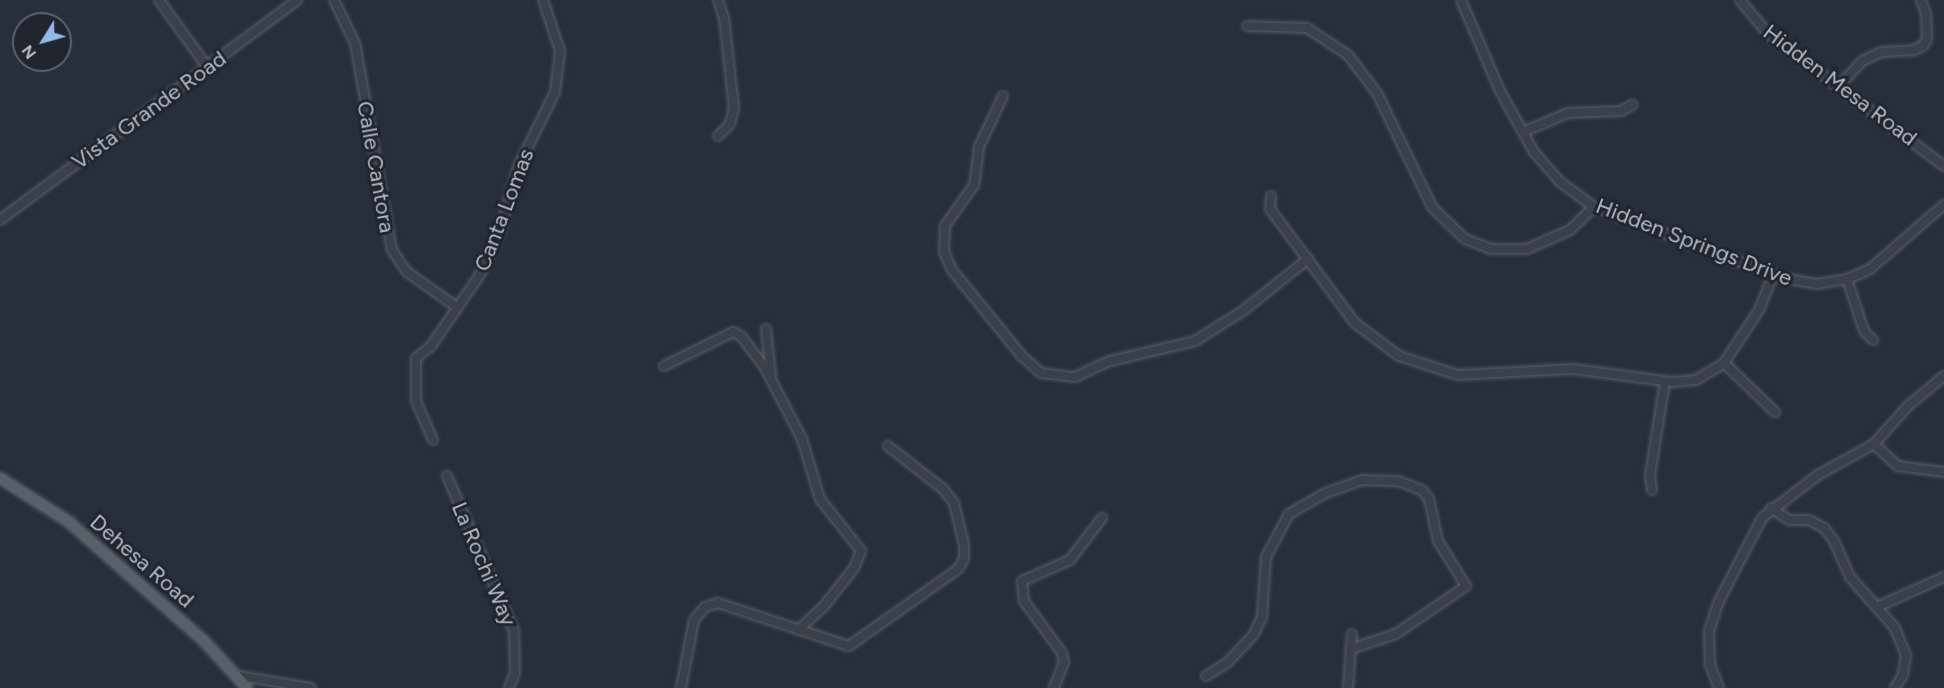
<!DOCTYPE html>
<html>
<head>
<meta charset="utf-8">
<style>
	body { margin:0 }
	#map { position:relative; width:1944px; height:688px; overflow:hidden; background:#262f3a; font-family:Figtree,sans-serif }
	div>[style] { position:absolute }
	.roads { filter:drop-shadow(0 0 2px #585f68) drop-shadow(0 0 2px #585f68) }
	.minor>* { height:8px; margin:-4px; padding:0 4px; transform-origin:4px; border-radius:4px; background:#3a414b }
	.major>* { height:10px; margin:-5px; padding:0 5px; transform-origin:5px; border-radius:5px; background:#58606a }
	span { translate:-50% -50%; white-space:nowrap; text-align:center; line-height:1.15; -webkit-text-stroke:6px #1f262f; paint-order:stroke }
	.street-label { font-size:22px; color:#b5bcc6 }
	.north { position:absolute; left:12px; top:12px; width:60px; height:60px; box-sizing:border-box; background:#1f262f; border:2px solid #5b626b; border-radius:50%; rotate:233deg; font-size:16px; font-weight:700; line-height:24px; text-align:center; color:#b5bcc6 }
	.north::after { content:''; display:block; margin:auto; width:21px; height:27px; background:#95b8eb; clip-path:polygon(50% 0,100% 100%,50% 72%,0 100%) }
</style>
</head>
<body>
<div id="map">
	<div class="roads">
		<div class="minor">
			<div style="left:159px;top:0;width:84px;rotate:54.2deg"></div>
			<div style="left:334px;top:0;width:48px;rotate:64deg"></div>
			<div style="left:355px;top:43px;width:210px;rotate:79.9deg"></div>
			<div style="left:392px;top:250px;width:27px;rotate:56deg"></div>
			<div style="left:407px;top:272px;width:62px;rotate:35.2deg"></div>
			<div style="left:1461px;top:0;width:99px;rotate:66.8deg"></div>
			<div style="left:1500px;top:91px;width:70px;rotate:60.9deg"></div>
			<div style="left:1534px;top:152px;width:38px;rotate:49deg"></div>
			<div style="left:1559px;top:181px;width:44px;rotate:36.6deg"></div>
			<div style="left:1594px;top:207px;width:202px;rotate:20.6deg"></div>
			<div style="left:1783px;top:278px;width:34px;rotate:10deg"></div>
			<div style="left:1816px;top:284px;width:31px;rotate:-9deg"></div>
			<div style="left:1847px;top:279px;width:25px;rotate:-23deg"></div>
			<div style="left:1870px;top:269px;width:98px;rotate:-40.9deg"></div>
			<div style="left:1740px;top:0;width:45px;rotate:50.4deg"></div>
			<div style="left:1769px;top:35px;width:219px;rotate:36.8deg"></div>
			<div style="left:1247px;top:26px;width:60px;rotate:1.9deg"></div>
			<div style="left:1307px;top:28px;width:49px;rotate:33.4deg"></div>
			<div style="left:1348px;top:55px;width:48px;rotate:52.7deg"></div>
			<div style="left:1377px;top:93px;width:127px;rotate:64.2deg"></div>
			<div style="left:1432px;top:207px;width:46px;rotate:44.1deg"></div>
			<div style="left:1465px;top:239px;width:28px;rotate:21deg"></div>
			<div style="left:1491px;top:249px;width:36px"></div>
			<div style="left:1527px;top:249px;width:47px;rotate:-23.8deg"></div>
			<div style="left:1570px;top:230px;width:33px;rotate:-44deg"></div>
			<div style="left:1839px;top:86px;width:34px;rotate:-47deg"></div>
			<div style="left:1862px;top:61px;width:21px;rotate:-25deg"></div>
			<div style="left:1881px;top:52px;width:33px;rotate:-3deg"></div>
			<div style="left:1914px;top:50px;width:10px;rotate:-24deg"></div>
			<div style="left:1923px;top:46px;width:8px;rotate:-60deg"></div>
			<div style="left:1927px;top:39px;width:25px;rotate:-92deg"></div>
			<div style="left:1926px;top:14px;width:15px;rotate:-110deg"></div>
			<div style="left:1003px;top:96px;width:56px;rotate:115.2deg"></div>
			<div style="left:979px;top:147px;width:38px;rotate:97deg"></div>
			<div style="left:974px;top:185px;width:50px;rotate:125.3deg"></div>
			<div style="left:945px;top:226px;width:26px;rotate:92deg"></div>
			<div style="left:944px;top:252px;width:20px;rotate:66deg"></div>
			<div style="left:952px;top:270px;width:111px;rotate:50.9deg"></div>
			<div style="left:1022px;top:356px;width:25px;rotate:42deg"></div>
			<div style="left:1041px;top:373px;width:34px;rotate:7deg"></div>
			<div style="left:1075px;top:377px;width:38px;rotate:-25deg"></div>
			<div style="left:1110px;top:361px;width:87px;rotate:-13.2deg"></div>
			<div style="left:1195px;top:341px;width:58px;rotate:-32.3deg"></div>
			<div style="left:1244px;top:310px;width:82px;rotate:-38.6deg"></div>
			<div style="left:1523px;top:132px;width:49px;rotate:-22.9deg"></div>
			<div style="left:1568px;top:113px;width:53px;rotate:-2.2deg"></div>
			<div style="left:1621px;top:111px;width:13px;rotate:-29deg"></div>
			<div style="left:718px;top:136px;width:17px;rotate:-45deg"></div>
			<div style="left:730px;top:124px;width:16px;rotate:-76deg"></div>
			<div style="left:734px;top:108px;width:91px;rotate:-96.3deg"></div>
			<div style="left:724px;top:18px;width:19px;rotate:-108deg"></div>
			<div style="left:1271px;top:196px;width:13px;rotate:94deg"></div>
			<div style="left:1270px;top:209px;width:142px;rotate:53.3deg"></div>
			<div style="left:1355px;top:323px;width:55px;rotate:36.9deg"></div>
			<div style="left:1399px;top:356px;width:62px;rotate:17.9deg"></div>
			<div style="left:1458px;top:375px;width:115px;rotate:-3deg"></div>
			<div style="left:1573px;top:369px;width:100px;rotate:7.5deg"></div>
			<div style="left:1672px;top:382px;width:24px;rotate:-5deg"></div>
			<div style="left:1696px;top:380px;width:33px;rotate:-31deg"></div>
			<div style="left:1724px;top:363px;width:64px;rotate:-56.6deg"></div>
			<div style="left:1759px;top:310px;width:38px;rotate:-68deg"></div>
			<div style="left:0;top:220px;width:370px;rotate:-36.5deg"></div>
			<div style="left:1847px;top:279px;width:55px;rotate:71.9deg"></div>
			<div style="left:1864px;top:331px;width:13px;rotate:45deg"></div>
			<div style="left:766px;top:329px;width:47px;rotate:83.9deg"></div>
			<div style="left:1724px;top:363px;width:71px;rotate:43.9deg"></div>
			<div style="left:664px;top:366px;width:77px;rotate:-26.2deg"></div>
			<div style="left:733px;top:332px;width:9px;rotate:27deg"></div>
			<div style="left:741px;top:336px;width:40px;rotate:53deg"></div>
			<div style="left:765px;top:368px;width:80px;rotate:62.5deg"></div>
			<div style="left:802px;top:439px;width:63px;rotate:73.3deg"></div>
			<div style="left:820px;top:499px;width:66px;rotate:51.7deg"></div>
			<div style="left:861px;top:551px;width:18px;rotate:112deg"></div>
			<div style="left:854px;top:568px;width:48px;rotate:128.3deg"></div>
			<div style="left:824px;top:606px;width:35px;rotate:137deg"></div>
			<div style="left:433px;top:440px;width:43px;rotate:-113.6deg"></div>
			<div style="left:416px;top:401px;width:43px;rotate:-90deg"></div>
			<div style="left:416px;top:358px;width:19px;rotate:-39deg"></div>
			<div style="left:431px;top:346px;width:88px;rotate:-55.6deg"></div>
			<div style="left:481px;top:273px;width:46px;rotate:-65.7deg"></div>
			<div style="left:500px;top:231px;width:69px;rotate:-73.9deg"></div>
			<div style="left:519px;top:165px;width:81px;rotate:-63.7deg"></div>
			<div style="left:555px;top:92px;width:41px;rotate:-83deg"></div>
			<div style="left:560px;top:51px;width:54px;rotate:-108.4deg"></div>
			<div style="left:1874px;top:444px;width:33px;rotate:43deg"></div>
			<div style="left:1898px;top:466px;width:46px;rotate:7.4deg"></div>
			<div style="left:447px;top:476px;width:169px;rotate:66.6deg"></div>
			<div style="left:514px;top:631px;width:42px;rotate:88.6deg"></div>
			<div style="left:515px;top:673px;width:16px;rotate:112deg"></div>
			<div style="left:1652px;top:490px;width:15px;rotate:-98deg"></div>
			<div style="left:1650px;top:475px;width:95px;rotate:-80.9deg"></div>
			<div style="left:1771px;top:508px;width:22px;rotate:34deg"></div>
			<div style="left:1789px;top:520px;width:20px"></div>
			<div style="left:1809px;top:520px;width:17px;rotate:28deg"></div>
			<div style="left:1824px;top:528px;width:16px;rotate:52deg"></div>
			<div style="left:1834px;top:541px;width:39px;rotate:66deg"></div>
			<div style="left:1850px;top:577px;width:68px;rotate:48.6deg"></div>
			<div style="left:1895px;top:628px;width:29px;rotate:68deg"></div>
			<div style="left:1906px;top:655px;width:20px;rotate:99deg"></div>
			<div style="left:1903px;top:675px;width:15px;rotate:122deg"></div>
			<div style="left:1877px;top:607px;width:73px;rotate:-24.1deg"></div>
			<div style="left:235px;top:675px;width:77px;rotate:9.7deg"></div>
			<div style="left:1206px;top:676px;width:26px;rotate:-32deg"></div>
			<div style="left:1228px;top:662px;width:38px;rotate:-47deg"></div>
			<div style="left:1254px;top:634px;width:19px;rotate:-65deg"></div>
			<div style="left:1262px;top:617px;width:60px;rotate:-86.2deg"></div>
			<div style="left:1266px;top:557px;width:49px;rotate:-61.9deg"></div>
			<div style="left:1289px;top:514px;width:39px;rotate:-30deg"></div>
			<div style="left:1323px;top:494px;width:41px;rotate:-19.7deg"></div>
			<div style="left:1362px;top:480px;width:36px;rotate:2deg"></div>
			<div style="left:1398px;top:481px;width:26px;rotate:21deg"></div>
			<div style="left:1422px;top:490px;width:11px;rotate:52deg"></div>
			<div style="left:1429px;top:499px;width:43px;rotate:77.9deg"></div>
			<div style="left:1438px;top:541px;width:53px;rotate:58.1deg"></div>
			<div style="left:1466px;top:586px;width:85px;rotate:145.6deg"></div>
			<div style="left:1396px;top:634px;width:48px;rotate:161.9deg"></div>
			<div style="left:681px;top:688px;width:69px;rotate:-79.2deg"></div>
			<div style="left:694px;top:620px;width:17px;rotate:-50deg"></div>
			<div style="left:705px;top:607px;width:14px;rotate:-17deg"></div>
			<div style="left:718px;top:603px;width:138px;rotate:18.2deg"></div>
			<div style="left:849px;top:646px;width:133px;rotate:-35.2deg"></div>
			<div style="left:958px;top:569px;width:12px;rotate:-59deg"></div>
			<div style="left:964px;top:559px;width:14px;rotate:-90deg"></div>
			<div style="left:964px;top:545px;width:43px;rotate:-103.4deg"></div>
			<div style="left:954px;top:503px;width:18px;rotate:-128deg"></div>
			<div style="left:943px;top:489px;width:70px;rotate:-142deg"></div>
			<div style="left:1054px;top:688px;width:28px;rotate:-69deg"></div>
			<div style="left:1064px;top:662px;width:9px;rotate:-103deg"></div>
			<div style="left:1062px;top:653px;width:64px;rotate:-126.2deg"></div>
			<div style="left:1024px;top:601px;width:20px;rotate:-96deg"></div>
			<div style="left:1022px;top:581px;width:52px;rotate:-23.6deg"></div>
			<div style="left:1070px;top:560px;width:53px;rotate:-52.7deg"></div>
			<div style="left:1348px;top:688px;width:54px;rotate:-85.8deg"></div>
			<div style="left:1719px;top:688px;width:26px;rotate:-111deg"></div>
			<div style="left:1710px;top:664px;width:33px;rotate:-92deg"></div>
			<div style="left:1709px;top:631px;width:29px;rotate:-72deg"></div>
			<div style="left:1718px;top:603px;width:96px;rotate:-62.6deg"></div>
			<div style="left:1762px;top:518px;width:71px;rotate:-37.5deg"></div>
			<div style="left:1818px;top:475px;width:64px;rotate:-29deg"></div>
			<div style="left:1874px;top:444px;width:51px;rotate:-48.2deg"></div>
			<div style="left:1908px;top:406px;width:47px;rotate:-39.8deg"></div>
		</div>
		<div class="major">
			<div style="left:0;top:478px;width:82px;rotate:32.5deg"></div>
			<div style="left:69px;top:522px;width:181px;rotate:41.4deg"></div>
			<div style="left:205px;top:642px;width:62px;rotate:47.6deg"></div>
		</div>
	</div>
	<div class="street-label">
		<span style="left:1840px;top:85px;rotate:37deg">Hidden Mesa Road</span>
		<span style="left:149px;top:110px;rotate:-36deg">Vista Grande Road</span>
		<span style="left:376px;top:167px;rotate:80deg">Calle Cantora</span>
		<span style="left:504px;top:210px;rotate:-69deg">Canta Lomas</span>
		<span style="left:1694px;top:242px;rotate:21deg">Hidden Springs Drive</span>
		<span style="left:142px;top:561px;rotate:41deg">Dehesa Road</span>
		<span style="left:484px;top:564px;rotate:67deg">La Rochi Way</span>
	</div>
	<div class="north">N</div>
</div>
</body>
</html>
